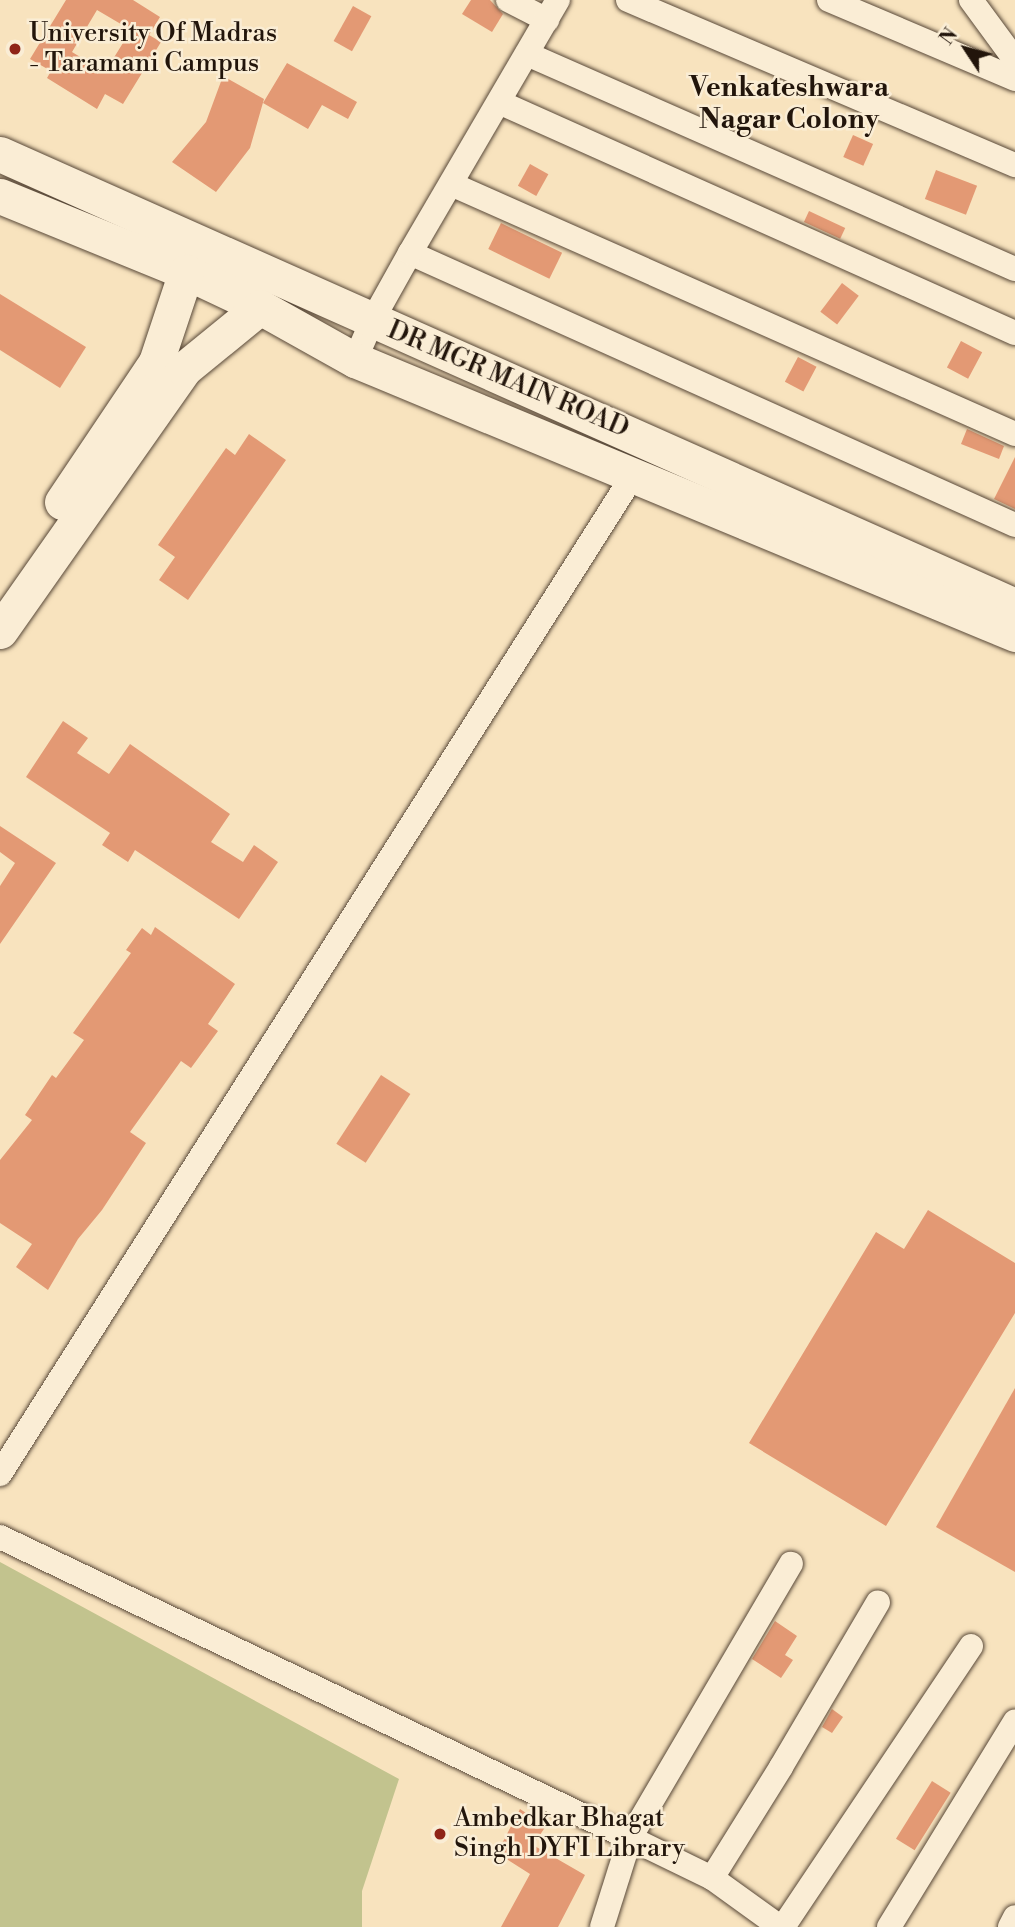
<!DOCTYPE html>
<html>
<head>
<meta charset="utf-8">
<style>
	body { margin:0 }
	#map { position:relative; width:1015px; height:1927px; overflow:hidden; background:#f8e3be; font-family:"Libre Bodoni",serif }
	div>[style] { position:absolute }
	.green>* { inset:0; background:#c2c38e }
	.building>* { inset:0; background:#e39974; transform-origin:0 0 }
	.roads { filter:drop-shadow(0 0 2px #584838) drop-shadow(0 0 2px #584838) }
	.street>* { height:24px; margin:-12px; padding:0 12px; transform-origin:12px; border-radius:12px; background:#faedd5 }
	.secondary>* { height:35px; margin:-17.5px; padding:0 17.5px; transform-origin:17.5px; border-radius:17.5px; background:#faedd5 }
	.dots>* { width:19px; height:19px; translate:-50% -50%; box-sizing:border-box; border:4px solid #faedd5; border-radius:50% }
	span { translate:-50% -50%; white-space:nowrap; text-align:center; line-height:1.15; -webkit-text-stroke:5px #faedd5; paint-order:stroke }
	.poi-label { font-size:26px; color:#22150b }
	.left { translate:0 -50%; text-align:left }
	.street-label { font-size:26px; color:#22150b }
	.neighbourhood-label { font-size:28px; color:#22150b; font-weight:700 }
	.north { position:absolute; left:931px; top:14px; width:70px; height:70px; -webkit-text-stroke:5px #faedd5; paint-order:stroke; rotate:306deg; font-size:19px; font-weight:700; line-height:28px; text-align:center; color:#22150b }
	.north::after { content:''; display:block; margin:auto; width:24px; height:32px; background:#22150b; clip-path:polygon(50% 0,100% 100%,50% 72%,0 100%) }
</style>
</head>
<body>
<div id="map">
	<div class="green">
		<div style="clip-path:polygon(0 1562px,399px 1779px,362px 1891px,362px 1927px,0 1927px)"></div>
	</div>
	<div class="building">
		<div style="clip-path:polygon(evenodd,66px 0,133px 0,160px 17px,149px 35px,161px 42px,123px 104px,105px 94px,97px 109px,47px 78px,51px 71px,30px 59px,66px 0,97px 10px,131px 30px,105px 72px,72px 52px,97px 10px)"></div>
		<div style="clip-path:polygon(471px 0,490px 0,503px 14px,492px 32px,462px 14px)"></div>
		<div style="left:353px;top:6px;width:21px;height:40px;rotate:29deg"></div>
		<div style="clip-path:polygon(287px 63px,357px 102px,348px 119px,322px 105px,308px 129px,263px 103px)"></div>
		<div style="clip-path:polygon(223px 76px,264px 99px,250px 148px,216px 192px,172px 162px,206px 122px)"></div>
		<div style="left:853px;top:135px;width:22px;height:24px;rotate:24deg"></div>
		<div style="left:530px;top:164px;width:21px;height:25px;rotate:29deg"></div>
		<div style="left:936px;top:170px;width:44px;height:31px;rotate:21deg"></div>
		<div style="left:809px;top:211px;width:40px;height:12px;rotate:25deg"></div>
		<div style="left:501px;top:223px;width:68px;height:29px;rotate:26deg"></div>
		<div style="left:842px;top:283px;width:21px;height:36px;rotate:37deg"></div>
		<div style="clip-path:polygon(0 294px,86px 347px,60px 388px,0 350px)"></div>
		<div style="left:961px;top:341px;width:24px;height:30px;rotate:28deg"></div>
		<div style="left:798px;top:357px;width:21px;height:28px;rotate:28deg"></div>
		<div style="clip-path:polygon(967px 429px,1004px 446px,999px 459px,961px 444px)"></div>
		<div style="clip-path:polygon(249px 434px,286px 460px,188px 600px,159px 580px,175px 557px,158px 545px,226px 448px,235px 455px)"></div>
		<div style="clip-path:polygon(1015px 457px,1015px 509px,994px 499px)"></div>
		<div style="clip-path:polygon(63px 721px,88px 738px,77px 753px,109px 774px,130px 744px,230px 814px,211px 842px,243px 862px,254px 845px,278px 862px,239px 919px,135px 850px,128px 862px,102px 845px,110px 833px,26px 777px)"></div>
		<div style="clip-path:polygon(0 826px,56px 863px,0 944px,0 886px,15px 863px,0 852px)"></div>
		<div style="clip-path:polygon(155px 927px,235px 984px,208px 1024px,218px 1031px,191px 1068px,181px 1061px,130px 1132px,146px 1143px,102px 1210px,78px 1239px,48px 1290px,16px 1267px,32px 1244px,0 1223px,0 1160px,32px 1120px,25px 1115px,52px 1075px,56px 1078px,84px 1040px,73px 1033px,131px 953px,126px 950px,142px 928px,151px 935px)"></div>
		<div style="left:381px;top:1075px;width:35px;height:82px;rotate:33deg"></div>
		<div style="clip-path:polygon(928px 1210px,1015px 1263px,1015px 1313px,886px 1526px,749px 1443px,876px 1232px,904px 1249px)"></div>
		<div style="clip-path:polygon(1015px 1388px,1015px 1572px,936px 1527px)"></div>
		<div style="clip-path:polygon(775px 1621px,797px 1636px,785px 1655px,793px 1660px,781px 1678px,752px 1659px)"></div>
		<div style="clip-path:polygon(832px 1709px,843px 1717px,832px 1733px,822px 1727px)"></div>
		<div style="left:932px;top:1781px;width:22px;height:68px;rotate:32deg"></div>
		<div style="clip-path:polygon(520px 1809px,546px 1826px,533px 1845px,585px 1875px,558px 1927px,501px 1927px,530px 1874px,497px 1853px)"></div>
	</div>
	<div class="roads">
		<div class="street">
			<div style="left:508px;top:0;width:44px;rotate:27.1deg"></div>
			<div style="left:628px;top:0;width:421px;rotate:23.1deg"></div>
			<div style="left:829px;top:0;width:202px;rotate:23deg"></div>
			<div style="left:971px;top:0;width:74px;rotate:53.7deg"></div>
			<div style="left:527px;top:54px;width:533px;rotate:23.78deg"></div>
			<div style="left:501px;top:103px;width:563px;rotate:24.11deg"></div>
			<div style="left:451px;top:184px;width:617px;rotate:23.91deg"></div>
			<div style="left:410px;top:253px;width:663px;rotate:24.21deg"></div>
			<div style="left:355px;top:360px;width:43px;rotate:-66.4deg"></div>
			<div style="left:372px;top:321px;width:78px;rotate:-60.8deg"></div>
			<div style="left:410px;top:253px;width:293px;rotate:-59.7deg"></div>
			<div style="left:0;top:1474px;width:1184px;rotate:-57.63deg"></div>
			<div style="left:0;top:1537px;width:698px;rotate:25.54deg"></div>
			<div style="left:630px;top:1838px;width:93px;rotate:107.5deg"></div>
			<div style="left:712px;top:1878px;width:131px;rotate:-58.1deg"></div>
			<div style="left:781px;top:1767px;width:191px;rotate:-59.5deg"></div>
			<div style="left:780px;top:1927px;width:84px;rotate:-144.2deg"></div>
			<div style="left:712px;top:1878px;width:91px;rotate:-154deg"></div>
			<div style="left:630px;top:1838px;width:318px;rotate:-59.6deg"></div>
			<div style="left:783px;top:1927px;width:338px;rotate:-56.2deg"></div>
			<div style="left:889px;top:1927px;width:241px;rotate:-58.5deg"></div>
			<div style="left:1010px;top:1927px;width:11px;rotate:-63deg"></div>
		</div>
		<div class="secondary">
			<div style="left:0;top:154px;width:1111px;rotate:24deg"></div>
			<div style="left:0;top:196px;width:201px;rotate:22.2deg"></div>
			<div style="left:186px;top:272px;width:82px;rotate:25.3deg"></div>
			<div style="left:260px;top:307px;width:109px;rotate:29.2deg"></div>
			<div style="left:355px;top:360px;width:715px;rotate:22.55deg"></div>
			<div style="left:62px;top:502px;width:169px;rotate:-56.1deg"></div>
			<div style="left:156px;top:362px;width:95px;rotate:-71.6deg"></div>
			<div style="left:0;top:631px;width:320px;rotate:-54.9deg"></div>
			<div style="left:184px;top:369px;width:98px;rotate:-39.2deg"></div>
		</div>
	</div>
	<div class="dots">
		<div style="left:15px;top:49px;background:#8f2418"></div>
		<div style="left:440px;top:1834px;background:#8f2418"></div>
	</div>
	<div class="poi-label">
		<span class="left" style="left:29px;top:49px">University Of Madras<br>- Taramani Campus</span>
		<span class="left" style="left:454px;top:1834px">Ambedkar Bhagat<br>Singh DYFI Library</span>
	</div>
	<div class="street-label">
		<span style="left:508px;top:380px;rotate:23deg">DR MGR MAIN ROAD</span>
	</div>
	<div class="neighbourhood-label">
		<span style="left:789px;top:104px">Venkateshwara<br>Nagar Colony</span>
	</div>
	<div class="north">N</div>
</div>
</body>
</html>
